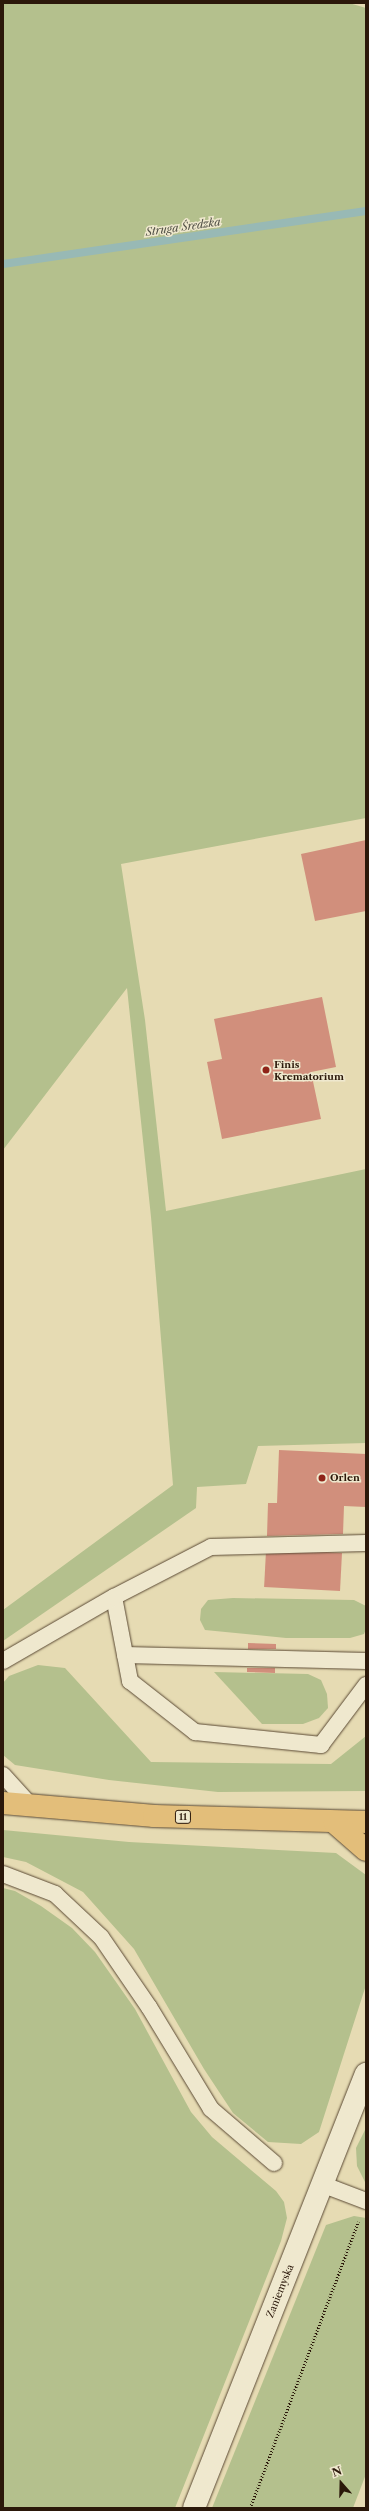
<!DOCTYPE html>
<html>
<head>
<meta charset="utf-8">
<style>
	body { margin:0 }
	#map { position:relative; width:369px; height:2511px; overflow:hidden; background:#e6dbb3; font-family:"Libre Caslon Text",serif }
	div>[style] { position:absolute }
	.green>* { inset:0; background:#b4c08d }
	.stream>* { height:8px; margin:-4px; padding:0 4px; transform-origin:4px; border-radius:4px; background:#98b9b5 }
	.building>* { inset:0; background:#d18f7c; transform-origin:0 0 }
	.path>* { height:2.5px; margin-top:-1.25px; transform-origin:0; background:repeating-linear-gradient(90deg,#2b180a 0 1px,transparent 0 3px) }
	.roads { filter:drop-shadow(0 0 1px #5a4934) drop-shadow(0 0 1px #5a4934) }
	.service>* { height:16px; margin:-8px; padding:0 8px; transform-origin:8px; border-radius:8px; background:#efe8ce }
	.secondary>* { height:22px; margin:-11px; padding:0 11px; transform-origin:11px; border-radius:11px; background:#efe8ce }
	.trunk>* { height:22px; margin:-11px; padding:0 11px; transform-origin:11px; border-radius:11px; background:#e3be7a }
	.dots>* { width:11px; height:11px; translate:-50% -50%; box-sizing:border-box; border:2px solid #efe8ce; border-radius:50% }
	span { translate:-50% -50%; white-space:nowrap; text-align:center; line-height:1.15; -webkit-text-stroke:3px #efe8ce; paint-order:stroke }
	.shield-label span { padding:1px 3px; background:#efe8ce; border:1px solid; border-radius:3px; -webkit-text-stroke-width:0 }
	.shield-label { font-size:9px; color:#2b180a; font-weight:700 }
	.poi-label { font-size:10px; color:#2b180a; font-weight:700 }
	.left { translate:0 -50%; text-align:left }
	.street-label { font-size:10px; color:#2b180a }
	.water-label { font-size:11px; color:#515046; font-style:italic }
	.frame { position:absolute; inset:0; border:4px solid #2b180a; pointer-events:none }
	.north { position:absolute; left:321px; top:2463px; width:40px; height:40px; -webkit-text-stroke:3px #efe8ce; paint-order:stroke; rotate:340deg; font-size:11px; font-weight:700; line-height:16px; text-align:center; color:#2b180a }
	.north::after { content:''; display:block; margin:auto; width:14px; height:18px; background:#2b180a; clip-path:polygon(50% 0,100% 100%,50% 72%,0 100%) }
</style>
</head>
<body>
<div id="map">
	<div class="green">
		<div style="clip-path:polygon(3px 3px,349px 3px,366px 8px,366px 818px,121px 864px,145px 1020px,166px 1211px,366px 1169px,366px 1443px,258px 1446px,246px 1484px,197px 1487px,196px 1508px,3px 1641px,3px 1610px,173px 1485px,151px 1217px,127px 988px,3px 1150px)"></div>
		<div style="clip-path:polygon(233px 1598px,354px 1600px,366px 1606px,366px 1629px,364px 1634px,350px 1638px,286px 1638px,205px 1630px,200px 1620px,201px 1609px,208px 1600px)"></div>
		<div style="clip-path:polygon(38px 1665px,65px 1668px,151px 1762px,331px 1764px,366px 1736px,366px 1791px,218px 1792px,109px 1780px,15px 1765px,3px 1755px,3px 1683px,9px 1676px)"></div>
		<div style="clip-path:polygon(214px 1672px,308px 1674px,321px 1680px,327px 1694px,328px 1708px,319px 1718px,303px 1724px,262px 1724px)"></div>
		<div style="clip-path:polygon(3px 1830px,129px 1842px,336px 1853px,366px 1875px,366px 1985px,319px 2132px,301px 2144px,268px 2142px,233px 2113px,204px 2069px,134px 1949px,83px 1892px,26px 1862px,3px 1857px)"></div>
		<div style="clip-path:polygon(3px 1888px,15px 1891px,41px 1906px,72px 1928px,95px 1952px,135px 2009px,191px 2112px,212px 2137px,276px 2191px,284px 2202px,287px 2218px,281px 2241px,175px 2508px,3px 2508px)"></div>
		<div style="clip-path:polygon(366px 2128px,366px 2184px,357px 2166px,356px 2148px)"></div>
		<div style="clip-path:polygon(354px 2216px,366px 2218px,366px 2474px,353px 2508px,212px 2508px,326px 2225px)"></div>
	</div>
	<div class="stream">
		<div style="left:3px;top:264px;width:367px;rotate:-8.3deg"></div>
	</div>
	<div class="building">
		<div style="clip-path:polygon(366px 840px,366px 911px,315px 921px,301px 854px)"></div>
		<div style="clip-path:polygon(322px 997px,336px 1067px,311px 1072px,321px 1119px,222px 1139px,207px 1062px,222px 1059px,214px 1019px)"></div>
		<div style="clip-path:polygon(279px 1450px,366px 1454px,366px 1507px,344px 1506px,343px 1534px,267px 1536px,268px 1503px,277px 1503px)"></div>
		<div style="left:342px;top:1553px;width:38px;height:76px;rotate:93deg"></div>
		<div style="clip-path:polygon(248px 1643px,276px 1644px,276px 1649px,248px 1649px)"></div>
		<div style="clip-path:polygon(247px 1668px,275px 1668px,275px 1673px,247px 1672px)"></div>
	</div>
	<div class="path">
		<div style="left:250px;top:2508px;width:306px;rotate:-69.3deg"></div>
	</div>
	<div class="roads">
		<div class="service">
			<div style="left:114px;top:1597px;width:86px;rotate:79.2deg"></div>
			<div style="left:130px;top:1681px;width:83px;rotate:38.1deg"></div>
			<div style="left:195px;top:1732px;width:127px;rotate:5.9deg"></div>
			<div style="left:321px;top:1745px;width:75px;rotate:-53.1deg"></div>
			<div style="left:125px;top:1655px;width:241px;rotate:1.4deg"></div>
			<div style="left:3px;top:1661px;width:128px;rotate:-30deg"></div>
			<div style="left:114px;top:1597px;width:109px;rotate:-27.3deg"></div>
			<div style="left:211px;top:1547px;width:155px;rotate:-1.5deg"></div>
			<div style="left:3px;top:1775px;width:42px;rotate:47.9deg"></div>
			<div style="left:3px;top:1874px;width:56px;rotate:21deg"></div>
			<div style="left:55px;top:1894px;width:63px;rotate:43.1deg"></div>
			<div style="left:101px;top:1937px;width:85px;rotate:55.6deg"></div>
			<div style="left:149px;top:2007px;width:119px;rotate:58.7deg"></div>
			<div style="left:211px;top:2109px;width:83px;rotate:40.6deg"></div>
			<div style="left:324px;top:2185px;width:45px;rotate:20.9deg"></div>
		</div>
		<div class="secondary">
			<div style="left:194px;top:2508px;width:467px;rotate:-68.4deg"></div>
		</div>
		<div class="trunk">
			<div style="left:3px;top:1803px;width:152px;rotate:4.9deg"></div>
			<div style="left:154px;top:1816px;width:212px;rotate:1.6deg"></div>
			<div style="left:335px;top:1823px;width:41px;rotate:41.1deg"></div>
		</div>
	</div>
	<div class="dots">
		<div style="left:266px;top:1070px;background:#8f2418"></div>
		<div style="left:322px;top:1478px;background:#8f2418"></div>
	</div>
	<div class="shield-label">
		<span style="left:183px;top:1817px">11</span>
	</div>
	<div class="poi-label">
		<span class="left" style="left:274px;top:1070px">Finis<br>Krematorium</span>
		<span class="left" style="left:330px;top:1478px">Orlen</span>
	</div>
	<div class="street-label">
		<span style="left:280px;top:2291px;rotate:-68deg">Zaniemyska</span>
	</div>
	<div class="water-label">
		<span style="left:183px;top:227px;rotate:-8deg">Struga Średzka</span>
	</div>
	<div class="frame"></div>
	<div class="north">N</div>
</div>
</body>
</html>
